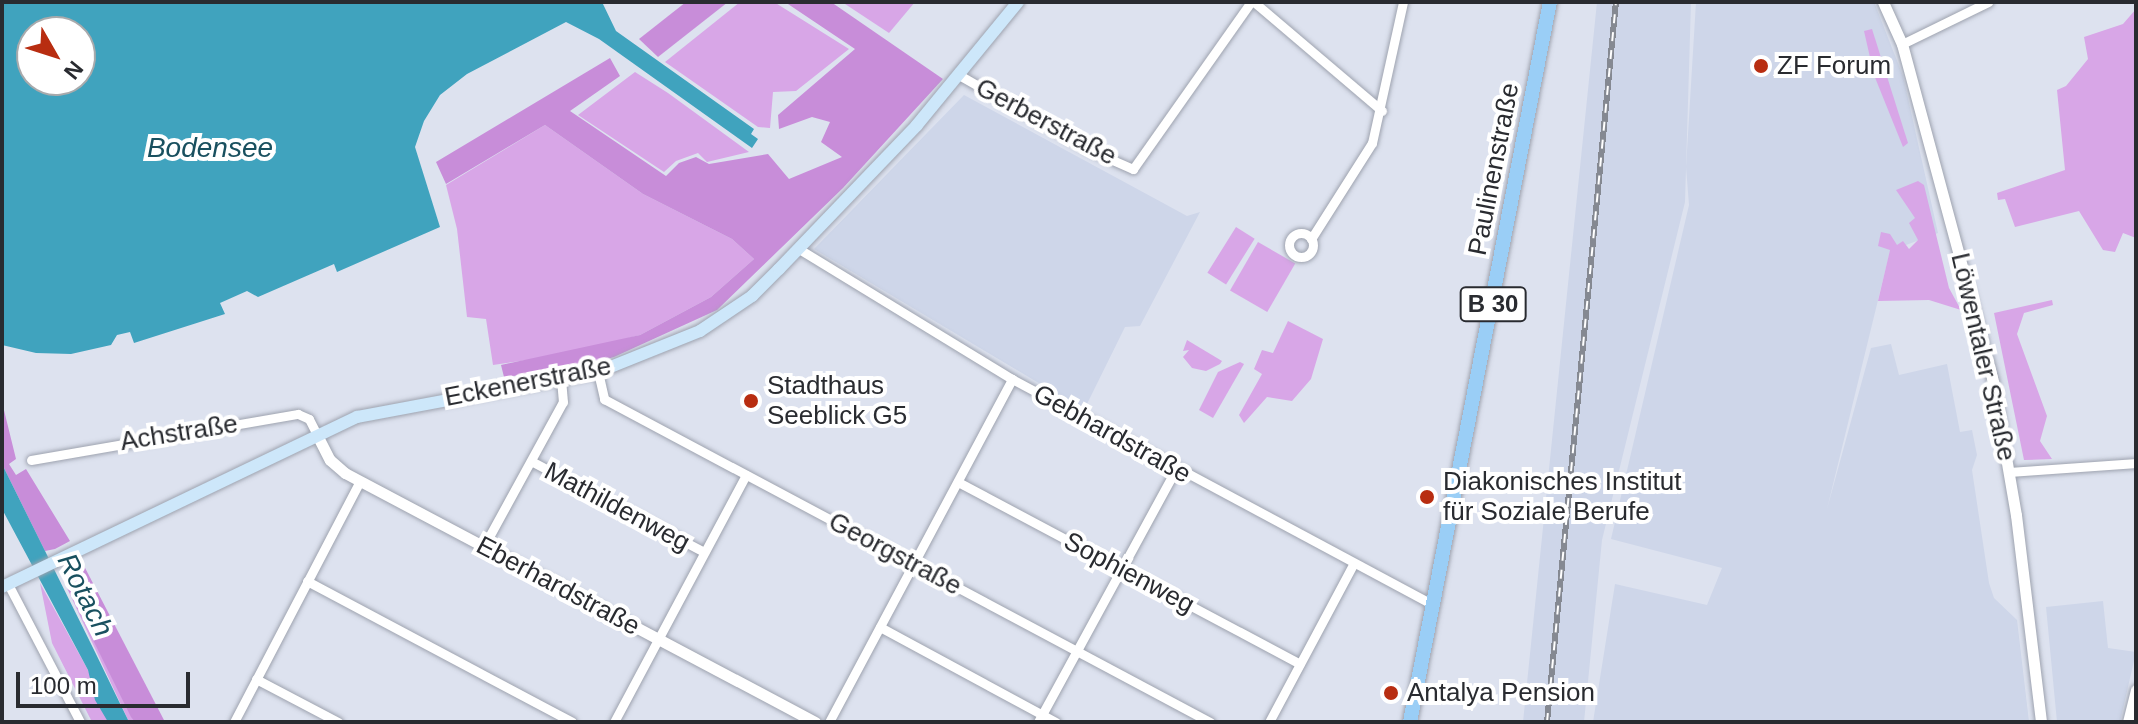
<!DOCTYPE html>
<html>
<head>
<meta charset="utf-8">
<style>
	body { margin:0 }
	#map { position:relative; width:2138px; height:724px; overflow:hidden; background:#dde2ef; font-family:Helvetica,sans-serif }
	div>[style] { position:absolute }
	.built>* { inset:0; background:#ced6e9 }
	.green>* { inset:0; background:#d8a6e7; transform-origin:0 0 }
	.forest>* { inset:0; background:#c88dd9 }
	.water>* { inset:0; background:#40a3be }
	.roads { filter:drop-shadow(0 0 2px #9ea3af) drop-shadow(0 0 2px #9ea3af) }
	.minor>* { height:9px; margin:-4.5px; padding:0 4.5px; transform-origin:4.5px; border-radius:4.5px; background:#fff }
	.minor>.ring { margin:-4.5px; padding:0; box-sizing:content-box; background:none; border:9px solid #fff; border-radius:50% }
	.tertiary>* { height:11px; margin:-5.5px; padding:0 5.5px; transform-origin:5.5px; border-radius:5.5px; background:#fff }
	.secondary>* { height:12px; margin:-6px; padding:0 6px; transform-origin:6px; border-radius:6px; background:#cde7fa }
	.primary>* { height:14px; margin:-7px; padding:0 7px; transform-origin:7px; border-radius:7px; background:#9acef6 }
	.rail>* { height:6px; margin-top:-3px; transform-origin:0; background:repeating-linear-gradient(90deg,#fff 0 9px,#858992 0 18px); box-sizing:border-box; border-block:2px solid #858992 }
	.dots>* { width:22px; height:22px; translate:-50% -50%; box-sizing:border-box; border:4px solid #fff; border-radius:50% }
	span { translate:-50% -50%; white-space:nowrap; text-align:center; line-height:1.15; -webkit-text-stroke:8px #fff; paint-order:stroke }
	.shield-label span { padding:2px 6px; background:#fff; border:2px solid; border-radius:6px; -webkit-text-stroke-width:0 }
	.shield-label { font-size:24px; color:#292b30; font-weight:700 }
	.poi-label { font-size:26px; color:#292b30 }
	.left { translate:0 -50%; text-align:left }
	.street-label { font-size:26px; color:#292b30 }
	.water-label { font-size:28px; color:#19505f; font-style:italic }
	.frame { position:absolute; inset:0; border:4px solid #292b30; pointer-events:none }
	.north { position:absolute; left:16px; top:16px; width:80px; height:80px; box-sizing:border-box; background:#fff; border:2px solid #a9aaac; border-radius:50%; rotate:129deg; font-size:22px; font-weight:700; line-height:32px; text-align:center; color:#292b30 }
	.north::after { content:''; display:block; margin:auto; width:28px; height:36px; background:#b82d11; clip-path:polygon(50% 0,100% 100%,50% 72%,0 100%) }
	.scale { position:absolute; left:16px; top:672px; width:174px; height:36px; box-sizing:border-box; border:4px solid #292b30; border-top:0; padding-left:10px; font-size:24px; line-height:28px; white-space:nowrap; color:#292b30; -webkit-text-stroke:6px #fff; paint-order:stroke }
</style>
</head>
<body>
<div id="map">
	<div class="built">
		<div style="clip-path:polygon(1597px 2px,1691px 2px,1685px 202px,1602px 540px,1584px 722px,1523px 722px)"></div>
		<div style="clip-path:polygon(1696px 2px,1874px 2px,1903px 76px,1938px 233px,1890px 251px,1827px 509px,1871px 348px,1891px 344px,1899px 375px,1947px 364px,1960px 432px,1972px 430px,1977px 455px,1972px 470px,1989px 583px,1994px 598px,2017px 620px,2029px 722px,1593px 722px,1615px 584px,1707px 605px,1722px 568px,1611px 539px,1689px 205px,1686px 167px)"></div>
		<div style="clip-path:polygon(964px 95px,1187px 216px,1200px 212px,1140px 326px,1125px 327px,1084px 410px,814px 249px)"></div>
		<div style="clip-path:polygon(2103px 601px,2108px 648px,2136px 652px,2120px 722px,2057px 722px,2046px 607px)"></div>
	</div>
	<div class="green">
		<div style="clip-path:polygon(740px 2px,774px 2px,849px 49px,796px 91px,773px 92px,770px 128px,758px 127px,665px 62px)"></div>
		<div style="clip-path:polygon(842px 2px,915px 2px,889px 33px)"></div>
		<div style="clip-path:polygon(2136px 9px,2136px 238px,2123px 233px,2115px 252px,2103px 250px,2079px 211px,2015px 227px,2005px 199px,1998px 200px,1997px 193px,2065px 170px,2057px 90px,2066px 86px,2088px 59px,2084px 37px,2123px 24px)"></div>
		<div style="clip-path:polygon(1872px 29px,1908px 143px,1903px 147px,1874px 75px,1864px 31px)"></div>
		<div style="clip-path:polygon(635px 72px,668px 93px,749px 152px,707px 162px,698px 153px,676px 161px,664px 172px,578px 115px)"></div>
		<div style="clip-path:polygon(545px 125px,643px 194px,732px 239px,754px 259px,711px 297px,640px 335px,563px 355px,493px 365px,486px 319px,467px 317px,457px 229px,446px 185px)"></div>
		<div style="clip-path:polygon(1918px 181px,1924px 185px,1949px 288px,1961px 310px,1929px 300px,1878px 301px,1890px 250px,1878px 246px,1881px 232px,1890px 234px,1897px 245px,1903px 241px,1909px 249px,1918px 240px,1909px 223px,1915px 218px,1896px 190px)"></div>
		<div style="left:1236px;top:227px;width:22px;height:54px;rotate:32deg"></div>
		<div style="left:1258px;top:242px;width:43px;height:56px;rotate:30deg"></div>
		<div style="clip-path:polygon(2052px 300px,2053px 305px,2024px 313px,2017px 334px,2047px 416px,2040px 441px,2052px 459px,2024px 460px,1994px 313px)"></div>
		<div style="clip-path:polygon(1288px 321px,1323px 339px,1311px 379px,1292px 401px,1267px 397px,1244px 423px,1239px 415px,1262px 374px,1254px 369px,1262px 350px,1273px 353px)"></div>
		<div style="clip-path:polygon(1187px 340px,1222px 361px,1220px 364px,1206px 371px,1192px 368px,1183px 357px,1189px 350px,1183px 351px)"></div>
		<div style="clip-path:polygon(1240px 362px,1244px 364px,1213px 418px,1199px 410px,1218px 372px)"></div>
		<div style="clip-path:polygon(60px 573px,109px 666px,135px 722px,129px 722px)"></div>
		<div style="clip-path:polygon(40px 583px,88px 670px,108px 722px,92px 722px,52px 643px)"></div>
	</div>
	<div class="forest">
		<div style="clip-path:polygon(686px 2px,728px 2px,658px 57px,639px 39px)"></div>
		<div style="clip-path:polygon(785px 2px,831px 2px,943px 79px,843px 188px,717px 310px,614px 357px,566px 371px,504px 377px,501px 365px,640px 335px,711px 297px,754px 259px,732px 239px,643px 194px,545px 125px,446px 184px,436px 162px,610px 58px,620px 76px,570px 111px,666px 176px,679px 163px,696px 157px,709px 164px,768px 154px,789px 179px,842px 157px,821px 142px,830px 122px,812px 117px,779px 129px,778px 115px,855px 49px)"></div>
		<div style="clip-path:polygon(2px 402px,16px 459px,9px 464px,16px 475px,26px 469px,70px 541px,55px 549px,45px 551px,2px 464px)"></div>
		<div style="clip-path:polygon(82px 562px,165px 722px,135px 722px,131px 717px,60px 573px)"></div>
	</div>
	<div class="water">
		<div style="clip-path:polygon(evenodd,2px 2px,602px 2px,616px 31px,754px 129px,751px 134px,758px 139px,752px 148px,599px 39px,566px 22px,467px 74px,440px 95px,424px 121px,415px 147px,440px 227px,337px 272px,334px 264px,258px 297px,247px 291px,220px 303px,225px 314px,134px 343px,130px 332px,117px 335px,111px 345px,71px 354px,36px 353px,2px 345px,2px 2px,32px 32px,80px 32px,80px 80px,32px 80px,32px 32px)"></div>
		<div style="clip-path:polygon(2px 464px,95px 652px,129px 722px,108px 722px,95px 700px,88px 670px,2px 509px)"></div>
	</div>
	<div class="roads">
		<div class="minor">
			<div style="left:1254px;top:2px;width:168px;rotate:40.4deg"></div>
			<div style="left:1902px;top:44px;width:96px;rotate:-26deg"></div>
			<div style="left:959px;top:75px;width:153px;rotate:29.7deg"></div>
			<div style="left:1092px;top:151px;width:45px;rotate:23.7deg"></div>
			<div style="left:1133px;top:169px;width:204px;rotate:-54.8deg"></div>
			<div class="ring" style="left:1289px;top:233px;width:15px;height:15px"></div>
			<div style="left:1311px;top:239px;width:114px;rotate:-57.6deg"></div>
			<div style="left:1372px;top:143px;width:144px;rotate:-77.6deg"></div>
			<div style="left:799px;top:249px;width:250px;rotate:31.4deg"></div>
			<div style="left:1012px;top:379px;width:478px;rotate:28.2deg"></div>
			<div style="left:598px;top:372px;width:28px;rotate:77deg"></div>
			<div style="left:604px;top:399px;width:687px;rotate:28.06deg"></div>
			<div style="left:31px;top:460px;width:271px;rotate:-9.8deg"></div>
			<div style="left:298px;top:414px;width:12px;rotate:24deg"></div>
			<div style="left:309px;top:419px;width:16px;rotate:63deg"></div>
			<div style="left:531px;top:461px;width:195px;rotate:27.7deg"></div>
			<div style="left:2010px;top:472px;width:126px;rotate:-4.1deg"></div>
			<div style="left:958px;top:482px;width:387px;rotate:28deg"></div>
			<div style="left:484px;top:546px;width:164px;rotate:-61.3deg"></div>
			<div style="left:563px;top:402px;width:21px;rotate:-95deg"></div>
			<div style="left:307px;top:581px;width:300px;rotate:28deg"></div>
			<div style="left:8px;top:584px;width:156px;rotate:62.4deg"></div>
			<div style="left:880px;top:627px;width:200px;rotate:28.4deg"></div>
			<div style="left:256px;top:679px;width:93px;rotate:27.7deg"></div>
			<div style="left:234px;top:722px;width:272px;rotate:-62.4deg"></div>
			<div style="left:614px;top:722px;width:280px;rotate:-61.9deg"></div>
			<div style="left:829px;top:722px;width:389px;rotate:-61.9deg"></div>
			<div style="left:1038px;top:722px;width:288px;rotate:-61.4deg"></div>
			<div style="left:1269px;top:722px;width:180px;rotate:-61.9deg"></div>
		</div>
		<div class="tertiary">
			<div style="left:1883px;top:2px;width:46px;rotate:65.7deg"></div>
			<div style="left:1902px;top:44px;width:350px;rotate:74.9deg"></div>
			<div style="left:1993px;top:382px;width:135px;rotate:80.2deg"></div>
			<div style="left:2016px;top:515px;width:209px;rotate:83.1deg"></div>
			<div style="left:316px;top:433px;width:30px;rotate:63deg"></div>
			<div style="left:330px;top:460px;width:20px;rotate:41deg"></div>
			<div style="left:345px;top:473px;width:532px;rotate:27.91deg"></div>
			<div style="left:2128px;top:722px;width:33px;rotate:-76deg"></div>
		</div>
		<div class="secondary">
			<div style="left:2px;top:587px;width:394px;rotate:-25.6deg"></div>
			<div style="left:357px;top:417px;width:245px;rotate:-10.6deg"></div>
			<div style="left:598px;top:372px;width:110px;rotate:-21.9deg"></div>
			<div style="left:700px;top:331px;width:63px;rotate:-33.9deg"></div>
			<div style="left:752px;top:296px;width:38px;rotate:-45deg"></div>
			<div style="left:779px;top:269px;width:199px;rotate:-46.2deg"></div>
			<div style="left:917px;top:125px;width:159px;rotate:-50.6deg"></div>
		</div>
		<div class="primary">
			<div style="left:1410px;top:722px;width:733px;rotate:-79deg"></div>
		</div>
	</div>
	<div class="rail">
		<div style="left:1547px;top:722px;width:723px;rotate:-84.53deg"></div>
	</div>
	<div class="dots">
		<div style="left:1761px;top:66px;background:#b82d11"></div>
		<div style="left:751px;top:401px;background:#b82d11"></div>
		<div style="left:1427px;top:497px;background:#b82d11"></div>
		<div style="left:1391px;top:693px;background:#b82d11"></div>
	</div>
	<div class="shield-label">
		<span style="left:1493px;top:304px">B 30</span>
	</div>
	<div class="poi-label">
		<span class="left" style="left:1777px;top:66px">ZF Forum</span>
		<span class="left" style="left:767px;top:401px">Stadthaus<br>Seeblick G5</span>
		<span class="left" style="left:1443px;top:497px">Diakonisches Institut<br>für Soziale Berufe</span>
		<span class="left" style="left:1407px;top:693px">Antalya Pension</span>
	</div>
	<div class="street-label">
		<span style="left:1046px;top:122px;rotate:28deg">Gerberstraße</span>
		<span style="left:1494px;top:169px;rotate:-79deg">Paulinenstraße</span>
		<span style="left:1983px;top:357px;rotate:77deg">Löwentaler Straße</span>
		<span style="left:528px;top:382px;rotate:-11deg">Eckenerstraße</span>
		<span style="left:179px;top:433px;rotate:-9deg">Achstraße</span>
		<span style="left:1112px;top:434px;rotate:29deg">Gebhardstraße</span>
		<span style="left:617px;top:507px;rotate:28deg">Mathildenweg</span>
		<span style="left:895px;top:554px;rotate:28deg">Georgstraße</span>
		<span style="left:1129px;top:573px;rotate:28deg">Sophienweg</span>
		<span style="left:558px;top:586px;rotate:28deg">Eberhardstraße</span>
	</div>
	<div class="water-label">
		<span style="left:210px;top:148px">Bodensee</span>
		<span style="left:85px;top:595px;rotate:63deg">Rotach</span>
	</div>
	<div class="frame"></div>
	<div class="north">N</div>
	<div class="scale">100 m</div>
</div>
</body>
</html>
